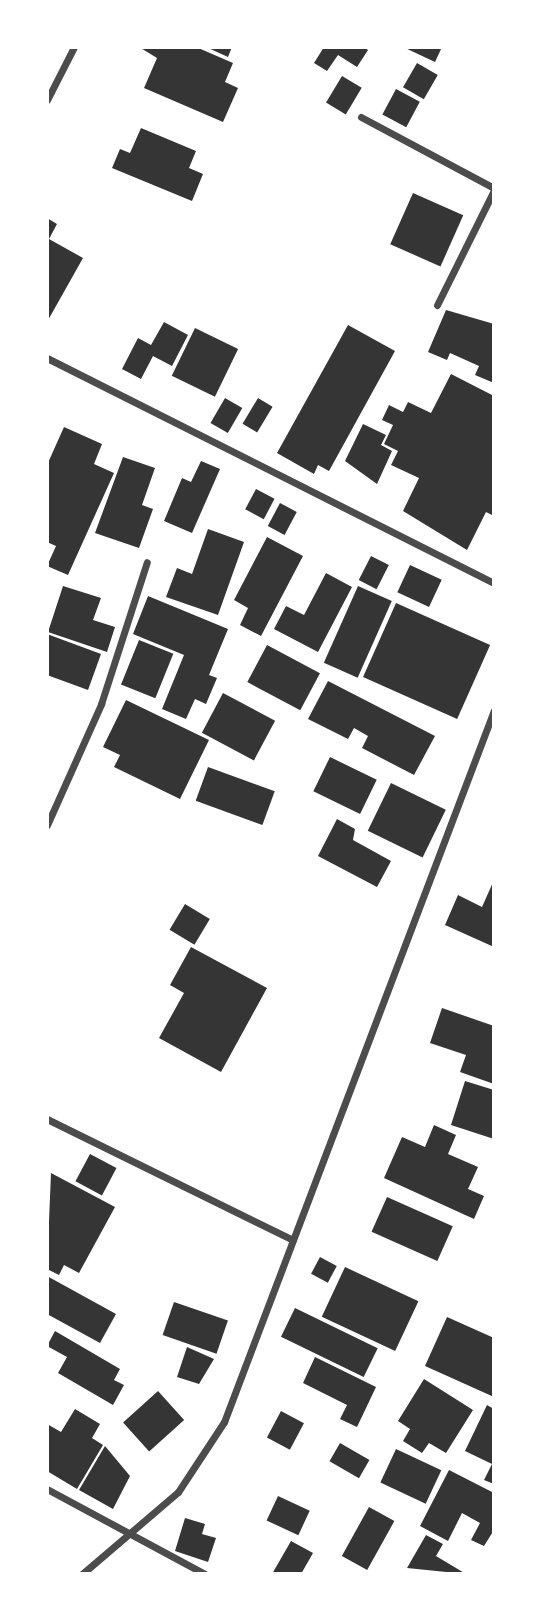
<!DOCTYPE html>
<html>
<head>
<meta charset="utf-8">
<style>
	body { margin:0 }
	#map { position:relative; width:541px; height:1621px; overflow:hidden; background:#fff; font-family:Manrope,sans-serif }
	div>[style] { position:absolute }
	.building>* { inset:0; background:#353535; transform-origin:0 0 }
	.minor>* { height:7px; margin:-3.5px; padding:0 3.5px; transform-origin:3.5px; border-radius:3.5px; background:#4c4c4c }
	span { translate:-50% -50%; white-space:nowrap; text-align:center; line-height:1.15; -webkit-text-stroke:7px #fff; paint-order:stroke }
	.frame { position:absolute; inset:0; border:49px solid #fff; pointer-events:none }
</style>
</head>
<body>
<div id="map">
	<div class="building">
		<div style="clip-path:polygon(139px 47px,196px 47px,233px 63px,225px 82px,238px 88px,223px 122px,144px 88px,157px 58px)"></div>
		<div style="clip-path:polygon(206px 47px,232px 47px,228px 57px)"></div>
		<div style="clip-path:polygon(324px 47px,364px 47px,368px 50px,357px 67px,338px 55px,327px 71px,314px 63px)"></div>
		<div style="clip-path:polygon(403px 47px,442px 47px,435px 62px)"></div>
		<div style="left:417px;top:63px;width:24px;height:28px;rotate:30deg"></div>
		<div style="left:342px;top:76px;width:23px;height:31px;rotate:31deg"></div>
		<div style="left:396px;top:89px;width:27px;height:29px;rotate:28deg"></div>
		<div style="clip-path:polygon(141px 128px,196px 151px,189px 168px,203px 174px,192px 201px,112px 168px,120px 149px,130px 153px)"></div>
		<div style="left:413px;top:193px;width:55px;height:56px;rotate:24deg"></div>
		<div style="clip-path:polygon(47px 218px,57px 224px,49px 239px,83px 258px,47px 322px)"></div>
		<div style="clip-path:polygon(446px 310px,494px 324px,494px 383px,475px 375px,479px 366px,450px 353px,447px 360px,428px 352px)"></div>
		<div style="clip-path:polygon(164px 322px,188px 335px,172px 366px,153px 356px,141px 379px,122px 369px,138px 338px,151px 345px)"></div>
		<div style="clip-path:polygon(348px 325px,395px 351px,329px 471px,318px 465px,314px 474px,277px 453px)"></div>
		<div style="left:195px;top:328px;width:48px;height:53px;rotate:26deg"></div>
		<div style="clip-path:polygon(451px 374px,494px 396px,494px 516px,486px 512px,467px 550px,403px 511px,419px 478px,391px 465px,398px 451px,384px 444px,393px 425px,382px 420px,389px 405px,403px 412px,408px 402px,431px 413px)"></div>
		<div style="left:225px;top:398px;width:20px;height:29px;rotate:30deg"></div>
		<div style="left:258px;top:398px;width:17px;height:30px;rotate:31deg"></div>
		<div style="clip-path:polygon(363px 424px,386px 435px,381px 445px,392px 451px,377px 484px,345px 461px)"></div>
		<div style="clip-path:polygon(64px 427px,102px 444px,94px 464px,114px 473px,68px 575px,47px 566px,56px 546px,47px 542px,47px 465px)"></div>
		<div style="clip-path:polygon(123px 457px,155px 468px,142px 505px,153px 509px,139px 548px,95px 533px)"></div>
		<div style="clip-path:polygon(201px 461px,220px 469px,192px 533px,164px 521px,182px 478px,191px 482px)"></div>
		<div style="left:256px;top:489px;width:21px;height:23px;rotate:28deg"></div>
		<div style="left:280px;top:503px;width:19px;height:26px;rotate:28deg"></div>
		<div style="clip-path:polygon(208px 529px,244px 542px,218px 615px,166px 597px,177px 568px,192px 574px)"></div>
		<div style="clip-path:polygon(267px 537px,303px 556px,261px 636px,240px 625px,248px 608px,234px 600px)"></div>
		<div style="left:371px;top:556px;width:20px;height:27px;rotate:27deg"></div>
		<div style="left:410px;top:565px;width:35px;height:30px;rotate:25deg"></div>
		<div style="clip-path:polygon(326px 573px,352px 587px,318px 652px,274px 629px,286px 606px,304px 615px)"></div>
		<div style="clip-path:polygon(63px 586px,101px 598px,93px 620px,115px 627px,107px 652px,48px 632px)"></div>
		<div style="left:358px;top:586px;width:37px;height:84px;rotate:24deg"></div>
		<div style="clip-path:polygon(148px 596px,228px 629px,209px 675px,217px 678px,206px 704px,195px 699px,186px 719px,162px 709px,184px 655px,133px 634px)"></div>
		<div style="left:396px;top:603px;width:103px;height:81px;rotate:24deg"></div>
		<div style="clip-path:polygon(47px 634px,101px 654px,88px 690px,47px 675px)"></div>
		<div style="left:139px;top:640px;width:37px;height:48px;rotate:22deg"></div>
		<div style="left:267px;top:645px;width:60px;height:42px;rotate:28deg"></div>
		<div style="clip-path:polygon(328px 681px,435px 736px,414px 775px,362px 748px,368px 736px,354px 728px,348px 739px,308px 719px)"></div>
		<div style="left:223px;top:693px;width:59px;height:45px;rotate:28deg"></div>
		<div style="clip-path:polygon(126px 700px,209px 740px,180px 799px,114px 767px,120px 755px,103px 747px)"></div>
		<div style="left:330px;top:757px;width:52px;height:38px;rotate:26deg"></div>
		<div style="left:208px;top:767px;width:71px;height:36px;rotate:20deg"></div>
		<div style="left:391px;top:783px;width:61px;height:53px;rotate:26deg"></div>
		<div style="clip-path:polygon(337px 819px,355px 829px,353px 840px,391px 861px,377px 887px,318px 856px)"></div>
		<div style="clip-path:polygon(494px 880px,494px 947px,445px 925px,458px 895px,482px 907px)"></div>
		<div style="left:185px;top:904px;width:29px;height:30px;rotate:31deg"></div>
		<div style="clip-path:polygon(191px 947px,267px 988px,221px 1072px,159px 1038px,184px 993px,170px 985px)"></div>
		<div style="clip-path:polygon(442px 1008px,494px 1026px,494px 1084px,460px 1072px,466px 1055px,430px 1043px)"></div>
		<div style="clip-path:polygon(465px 1081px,494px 1090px,494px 1139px,451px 1125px)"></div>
		<div style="clip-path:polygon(434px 1125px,456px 1135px,448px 1154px,478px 1167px,468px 1189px,484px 1196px,474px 1219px,384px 1178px,402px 1137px,425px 1147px)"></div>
		<div style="left:90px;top:1154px;width:30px;height:31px;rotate:28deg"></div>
		<div style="clip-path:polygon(51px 1173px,115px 1207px,79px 1273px,64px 1265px,59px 1275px,47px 1269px)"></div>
		<div style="left:387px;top:1197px;width:72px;height:38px;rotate:24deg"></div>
		<div style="left:320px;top:1257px;width:19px;height:19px;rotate:28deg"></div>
		<div style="left:345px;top:1267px;width:81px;height:55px;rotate:25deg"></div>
		<div style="clip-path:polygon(47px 1276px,116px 1314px,100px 1343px,47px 1314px)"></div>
		<div style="left:174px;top:1302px;width:57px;height:35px;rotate:19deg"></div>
		<div style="left:295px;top:1308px;width:92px;height:32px;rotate:26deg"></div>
		<div style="clip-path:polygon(447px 1317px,494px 1338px,494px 1397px,425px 1366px)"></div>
		<div style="clip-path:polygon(55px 1331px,120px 1369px,114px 1380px,124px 1385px,113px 1405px,58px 1373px,67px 1357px,47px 1346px)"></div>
		<div style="clip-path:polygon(187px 1347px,214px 1359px,199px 1384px,177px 1377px)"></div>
		<div style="clip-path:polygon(315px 1357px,376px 1387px,357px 1427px,340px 1419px,347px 1405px,303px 1383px)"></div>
		<div style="clip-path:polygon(424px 1379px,473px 1410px,446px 1453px,429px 1443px,422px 1453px,403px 1441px,410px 1429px,398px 1421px)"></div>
		<div style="left:158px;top:1391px;width:39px;height:47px;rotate:48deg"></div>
		<div style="clip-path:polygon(487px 1405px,494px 1409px,494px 1484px,484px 1480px,492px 1464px,465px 1451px)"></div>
		<div style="clip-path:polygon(75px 1409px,100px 1424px,92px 1438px,103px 1445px,77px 1489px,47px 1471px,47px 1424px,61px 1432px)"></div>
		<div style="left:281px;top:1411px;width:26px;height:30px;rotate:28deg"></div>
		<div style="left:340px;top:1443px;width:34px;height:21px;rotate:30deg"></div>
		<div style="clip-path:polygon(105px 1446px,130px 1476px,113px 1509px,79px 1490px)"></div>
		<div style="left:396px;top:1449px;width:50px;height:37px;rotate:25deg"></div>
		<div style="clip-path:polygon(449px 1470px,494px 1493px,494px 1530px,484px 1546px,471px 1540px,480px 1523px,462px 1513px,448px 1541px,420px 1526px)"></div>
		<div style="left:278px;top:1496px;width:35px;height:27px;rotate:25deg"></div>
		<div style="left:369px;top:1507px;width:29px;height:56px;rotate:29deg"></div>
		<div style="clip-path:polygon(185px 1518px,205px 1524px,202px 1534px,216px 1538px,208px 1562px,175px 1551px)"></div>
		<div style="clip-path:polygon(426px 1535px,443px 1544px,436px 1556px,466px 1574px,407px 1568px)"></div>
		<div style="clip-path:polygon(291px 1541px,313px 1553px,301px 1574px,272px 1574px)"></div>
	</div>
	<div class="minor">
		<div style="left:47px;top:100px;width:59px;rotate:-63deg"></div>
		<div style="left:361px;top:117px;width:151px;rotate:28.1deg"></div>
		<div style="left:437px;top:305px;width:128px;rotate:-63.6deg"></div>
		<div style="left:47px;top:358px;width:500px;rotate:26.72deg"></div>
		<div style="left:47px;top:825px;width:133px;rotate:-65.9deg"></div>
		<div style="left:101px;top:704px;width:149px;rotate:-72.1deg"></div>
		<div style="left:47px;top:1119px;width:274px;rotate:26.2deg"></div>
		<div style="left:47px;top:1489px;width:179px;rotate:28.3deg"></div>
		<div style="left:82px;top:1574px;width:126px;rotate:-40.5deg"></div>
		<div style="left:178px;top:1492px;width:84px;rotate:-56.7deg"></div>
		<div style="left:224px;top:1422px;width:761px;rotate:-69.23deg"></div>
	</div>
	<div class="frame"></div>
</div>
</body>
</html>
